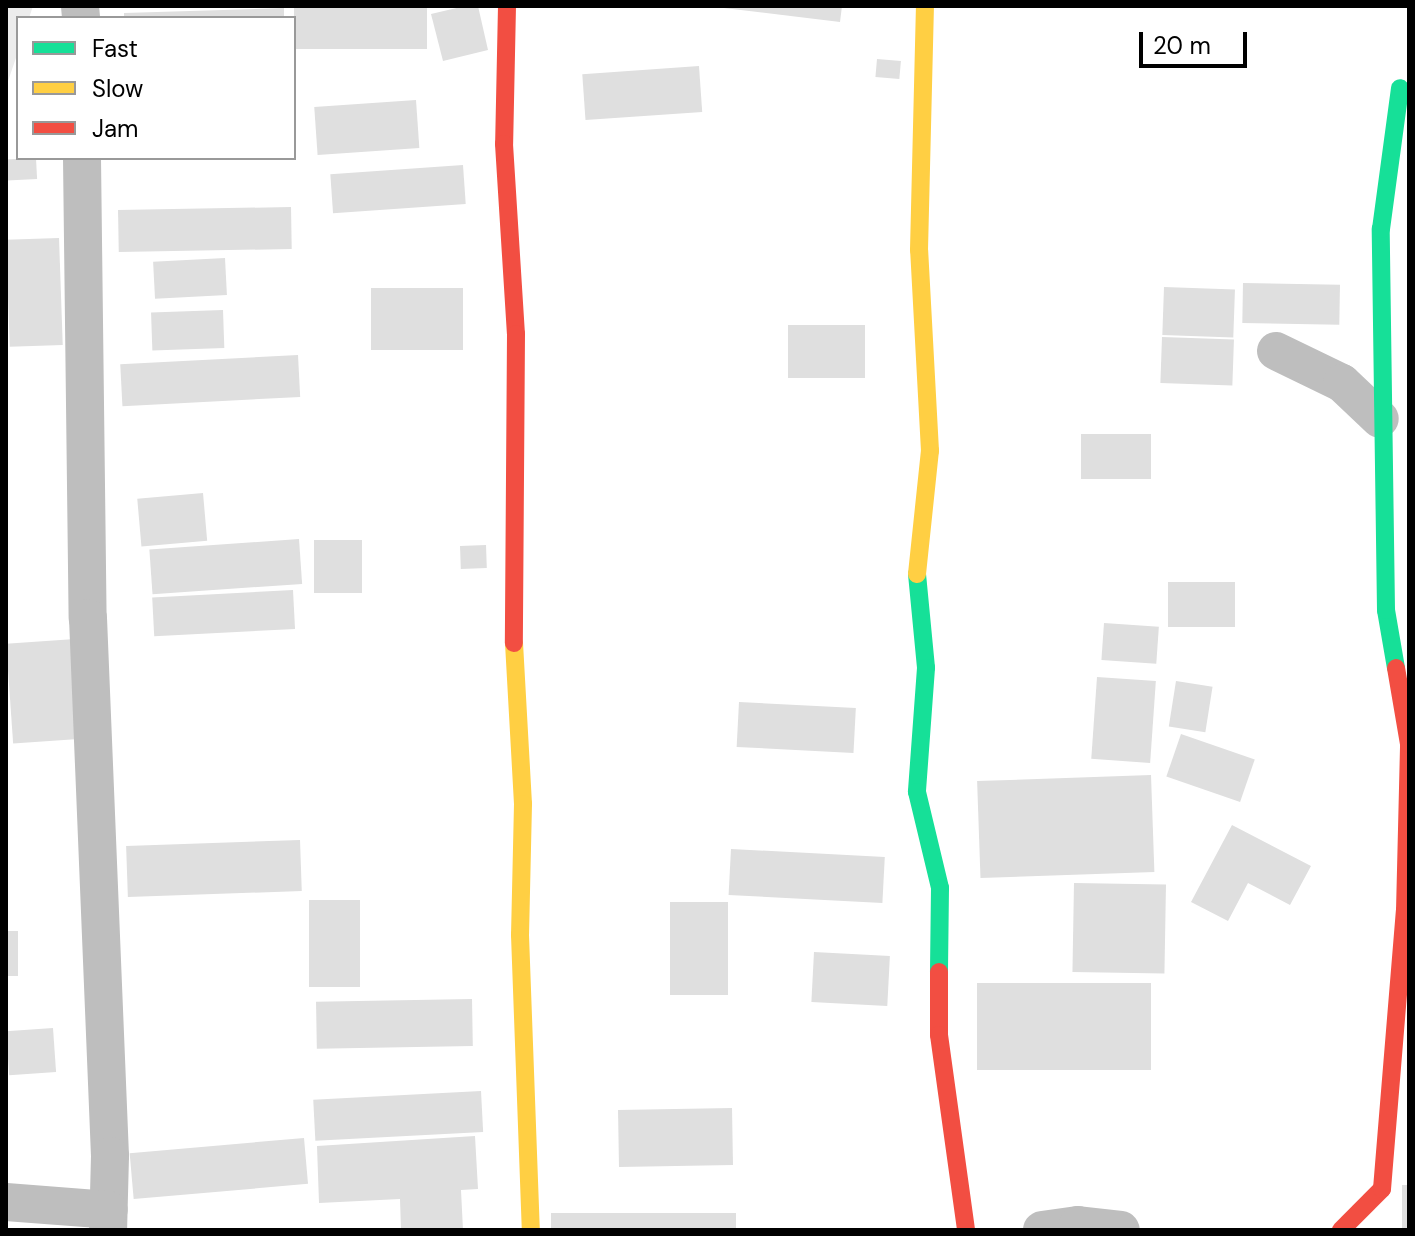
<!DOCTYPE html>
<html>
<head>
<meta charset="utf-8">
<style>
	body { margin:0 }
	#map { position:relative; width:1415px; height:1236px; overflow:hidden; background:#fff; font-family:"DM Sans",sans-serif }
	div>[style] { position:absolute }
	.green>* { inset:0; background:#ececec }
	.building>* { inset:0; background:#dfdfdf; transform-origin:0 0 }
	.street>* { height:38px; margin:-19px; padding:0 19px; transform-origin:19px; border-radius:19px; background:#bebebe }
	.fast>* { height:18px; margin:-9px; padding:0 9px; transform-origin:9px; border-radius:9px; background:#16e098 }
	.slow>* { height:18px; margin:-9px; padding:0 9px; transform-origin:9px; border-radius:9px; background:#ffcf43 }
	.jam>* { height:18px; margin:-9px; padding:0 9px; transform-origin:9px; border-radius:9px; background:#f24e42 }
	span { translate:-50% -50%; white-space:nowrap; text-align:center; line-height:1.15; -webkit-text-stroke:7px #fff; paint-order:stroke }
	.frame { position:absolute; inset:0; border:8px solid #000; pointer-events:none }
	.legend { position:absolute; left:16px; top:16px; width:280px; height:144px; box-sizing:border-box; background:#fff; border:2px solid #999; margin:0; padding:10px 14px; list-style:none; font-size:24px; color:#000 }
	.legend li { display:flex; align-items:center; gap:16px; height:40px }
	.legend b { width:40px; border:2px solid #999 }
	.scale { position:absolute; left:1139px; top:32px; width:108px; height:36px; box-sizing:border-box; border:4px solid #000; border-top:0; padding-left:10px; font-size:24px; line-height:28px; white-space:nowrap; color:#000; -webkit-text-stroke:6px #fff; paint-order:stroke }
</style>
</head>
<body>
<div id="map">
	<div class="green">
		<div style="clip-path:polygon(6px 6px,33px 6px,29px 18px,18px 18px,18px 52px,6px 87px)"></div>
	</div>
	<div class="building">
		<div style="left:294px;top:6px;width:133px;height:43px"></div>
		<div style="clip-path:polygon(465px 6px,478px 6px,488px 50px,443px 61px,431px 14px)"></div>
		<div style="clip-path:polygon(707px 6px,842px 6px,840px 22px)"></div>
		<div style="clip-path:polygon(284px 8px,284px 18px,124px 18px,124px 13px)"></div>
		<div style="left:877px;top:59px;width:24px;height:18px;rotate:5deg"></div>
		<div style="left:699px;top:66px;width:46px;height:117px;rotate:86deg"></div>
		<div style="left:416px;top:100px;width:48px;height:102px;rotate:86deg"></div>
		<div style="left:36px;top:158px;width:21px;height:30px;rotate:87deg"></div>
		<div style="left:463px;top:165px;width:39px;height:133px;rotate:86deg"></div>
		<div style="left:291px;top:207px;width:42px;height:173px;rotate:89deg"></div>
		<div style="left:59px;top:238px;width:107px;height:53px;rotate:88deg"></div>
		<div style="left:225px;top:258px;width:37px;height:72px;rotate:87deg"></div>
		<div style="left:1243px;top:283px;width:97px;height:40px;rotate:1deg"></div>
		<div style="left:1164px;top:287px;width:71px;height:48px;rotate:2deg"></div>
		<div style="left:371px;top:288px;width:92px;height:62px"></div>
		<div style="left:223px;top:310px;width:38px;height:72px;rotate:88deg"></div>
		<div style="left:788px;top:325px;width:77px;height:53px"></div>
		<div style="left:1162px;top:337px;width:72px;height:46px;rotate:2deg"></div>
		<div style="left:298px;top:355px;width:42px;height:178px;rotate:87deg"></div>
		<div style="left:1081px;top:434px;width:70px;height:45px"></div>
		<div style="left:203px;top:493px;width:48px;height:66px;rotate:85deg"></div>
		<div style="left:299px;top:539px;width:45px;height:150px;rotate:86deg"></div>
		<div style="left:314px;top:540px;width:48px;height:53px"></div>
		<div style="left:486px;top:545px;width:23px;height:26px;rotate:88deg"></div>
		<div style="left:1235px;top:582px;width:45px;height:67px;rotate:90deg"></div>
		<div style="left:293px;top:590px;width:39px;height:141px;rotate:87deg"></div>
		<div style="left:1104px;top:623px;width:55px;height:37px;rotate:4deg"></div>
		<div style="left:75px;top:639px;width:100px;height:69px;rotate:86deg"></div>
		<div style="left:1097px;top:677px;width:59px;height:82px;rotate:4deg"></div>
		<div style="left:1176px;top:681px;width:37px;height:46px;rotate:9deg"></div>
		<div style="left:739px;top:702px;width:117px;height:45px;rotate:3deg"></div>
		<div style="left:1181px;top:734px;width:78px;height:45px;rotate:19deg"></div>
		<div style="left:1151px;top:775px;width:97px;height:174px;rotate:88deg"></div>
		<div style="clip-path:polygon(1232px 825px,1311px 866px,1290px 905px,1248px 883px,1228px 921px,1191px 902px)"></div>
		<div style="left:300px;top:840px;width:51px;height:174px;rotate:88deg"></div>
		<div style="left:731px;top:849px;width:154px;height:46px;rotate:3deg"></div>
		<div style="left:1074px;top:883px;width:92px;height:89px;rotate:1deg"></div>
		<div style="left:309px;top:900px;width:51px;height:87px"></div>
		<div style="left:670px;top:902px;width:58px;height:93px"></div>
		<div style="left:6px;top:931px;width:12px;height:45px"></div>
		<div style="left:814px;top:952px;width:76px;height:50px;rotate:3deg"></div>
		<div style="left:977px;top:983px;width:174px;height:87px"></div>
		<div style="left:472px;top:999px;width:47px;height:156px;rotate:89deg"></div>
		<div style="left:53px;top:1028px;width:44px;height:47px;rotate:86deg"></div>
		<div style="left:481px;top:1091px;width:41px;height:168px;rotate:87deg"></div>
		<div style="left:732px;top:1108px;width:57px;height:114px;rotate:89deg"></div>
		<div style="clip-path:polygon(475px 1136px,478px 1189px,461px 1190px,463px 1230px,401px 1230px,400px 1199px,319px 1203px,317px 1146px)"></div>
		<div style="left:304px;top:1138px;width:46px;height:175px;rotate:85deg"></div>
		<div style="left:1402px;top:1185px;width:7px;height:45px"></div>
		<div style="left:551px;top:1213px;width:185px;height:17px"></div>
	</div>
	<div class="street">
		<div style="left:80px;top:6px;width:12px;rotate:85deg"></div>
		<div style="left:82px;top:158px;width:460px;rotate:89.3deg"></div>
		<div style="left:88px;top:618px;width:538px;rotate:87.66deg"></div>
		<div style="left:110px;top:1156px;width:74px;rotate:91.5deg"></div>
		<div style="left:1276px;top:351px;width:73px;rotate:25.9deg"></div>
		<div style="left:1342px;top:383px;width:52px;rotate:43.5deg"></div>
		<div style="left:6px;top:1202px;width:103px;rotate:4.4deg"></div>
		<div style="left:1042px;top:1230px;width:36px;rotate:-8deg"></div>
		<div style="left:1078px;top:1225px;width:43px;rotate:6.6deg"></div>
	</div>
	<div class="fast">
		<div style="left:917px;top:574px;width:94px;rotate:84.5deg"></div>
		<div style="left:926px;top:668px;width:124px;rotate:94.2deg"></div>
		<div style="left:917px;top:792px;width:99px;rotate:76.5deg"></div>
		<div style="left:940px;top:888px;width:84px;rotate:90.7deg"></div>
		<div style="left:1396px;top:668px;width:59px;rotate:-99.8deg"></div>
		<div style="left:1386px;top:610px;width:381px;rotate:-90.8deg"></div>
		<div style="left:1381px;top:229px;width:142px;rotate:-82.3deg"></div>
	</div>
	<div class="slow">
		<div style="left:917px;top:574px;width:124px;rotate:-84deg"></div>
		<div style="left:930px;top:451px;width:201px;rotate:-93.1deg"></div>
		<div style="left:919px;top:250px;width:244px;rotate:-88.6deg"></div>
		<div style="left:514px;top:643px;width:161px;rotate:86.8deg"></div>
		<div style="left:523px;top:804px;width:131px;rotate:91.3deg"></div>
		<div style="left:520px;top:935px;width:295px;rotate:87.9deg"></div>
	</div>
	<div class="jam">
		<div style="left:507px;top:6px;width:138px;rotate:91.2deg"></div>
		<div style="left:504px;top:144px;width:190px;rotate:86.4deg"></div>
		<div style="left:516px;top:334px;width:309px;rotate:90.4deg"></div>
		<div style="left:939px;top:972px;width:63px;rotate:90deg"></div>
		<div style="left:939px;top:1035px;width:197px;rotate:82.1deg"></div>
		<div style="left:1341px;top:1230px;width:58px;rotate:-45deg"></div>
		<div style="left:1382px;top:1189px;width:279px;rotate:-85.3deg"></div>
		<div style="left:1405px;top:911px;width:167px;rotate:-88.6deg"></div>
		<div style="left:1409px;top:744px;width:77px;rotate:-99.7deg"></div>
	</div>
	<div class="frame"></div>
	<ul class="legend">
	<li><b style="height:10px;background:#16e098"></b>Fast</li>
	<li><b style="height:10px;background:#ffcf43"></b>Slow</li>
	<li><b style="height:10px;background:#f24e42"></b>Jam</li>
	</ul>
	<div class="scale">20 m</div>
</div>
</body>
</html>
